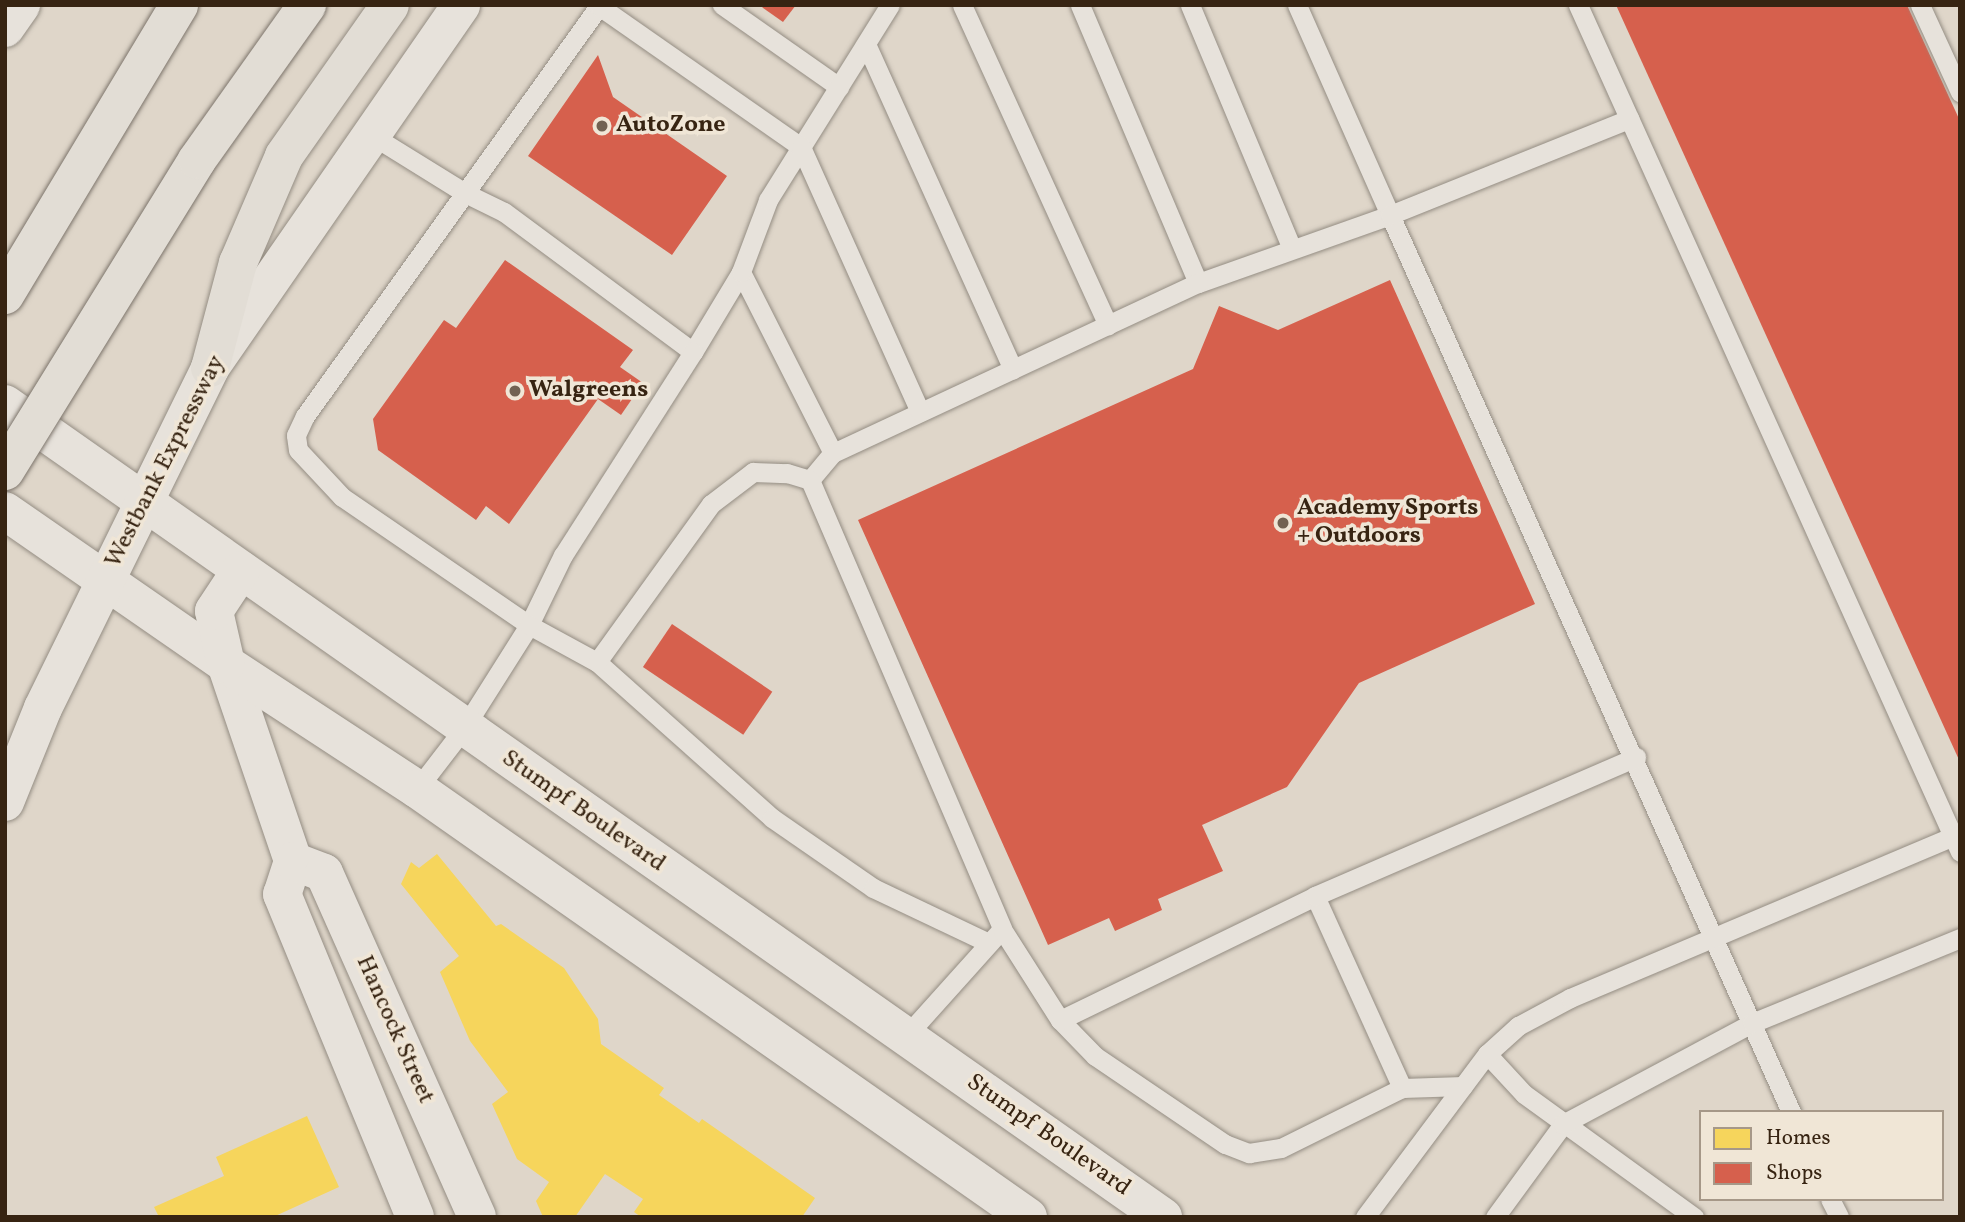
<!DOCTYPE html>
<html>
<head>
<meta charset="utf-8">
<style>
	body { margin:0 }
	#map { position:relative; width:1965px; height:1222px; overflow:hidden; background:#dfd6c9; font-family:Vollkorn,serif }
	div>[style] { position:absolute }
	.homes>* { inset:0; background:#f6d55c }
	.shops>* { inset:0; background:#d6604d; transform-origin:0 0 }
	.roads { filter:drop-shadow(0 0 2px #948d83) drop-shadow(0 0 2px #948d83) }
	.lane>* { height:19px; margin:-9.5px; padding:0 9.5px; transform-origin:9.5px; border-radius:9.5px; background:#e7e2db }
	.street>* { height:38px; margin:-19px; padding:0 19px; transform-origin:19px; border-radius:19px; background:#e7e2db }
	.secondary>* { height:38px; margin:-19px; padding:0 19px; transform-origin:19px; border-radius:19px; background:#e7e2db }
	.highway>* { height:38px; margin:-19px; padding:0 19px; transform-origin:19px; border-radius:19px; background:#e2ddd5 }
	.bridges { filter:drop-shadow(0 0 2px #7c746b) drop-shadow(0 0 2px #7c746b) }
	.highway-bridge>* { height:38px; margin:-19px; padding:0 19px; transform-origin:19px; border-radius:19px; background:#e2ddd5 }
	.dots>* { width:19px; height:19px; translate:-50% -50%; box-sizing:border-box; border:4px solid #f0e6d6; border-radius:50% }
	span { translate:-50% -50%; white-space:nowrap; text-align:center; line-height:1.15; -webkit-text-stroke:7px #f0e6d6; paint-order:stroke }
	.poi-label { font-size:24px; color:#372412; font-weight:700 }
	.left { translate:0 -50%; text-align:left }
	.street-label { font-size:24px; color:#372412 }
	.frame { position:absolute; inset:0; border:7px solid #372412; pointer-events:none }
	.legend { position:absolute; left:1699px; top:1110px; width:245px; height:91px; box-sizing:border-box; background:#f0e6d6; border:2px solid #a69888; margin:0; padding:9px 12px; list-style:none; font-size:21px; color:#372412 }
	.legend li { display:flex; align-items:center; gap:14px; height:35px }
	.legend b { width:35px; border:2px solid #a69888 }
</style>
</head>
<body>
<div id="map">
	<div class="homes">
		<div style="clip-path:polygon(437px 854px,496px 926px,501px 924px,564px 968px,598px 1019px,601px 1044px,664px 1088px,659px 1095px,699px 1123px,702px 1119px,815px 1198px,802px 1217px,641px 1217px,634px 1212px,643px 1199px,605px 1174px,575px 1217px,543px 1217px,536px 1201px,549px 1182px,517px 1159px,492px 1104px,508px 1092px,470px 1041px,440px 972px,459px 956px,401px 884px,411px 862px,419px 868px)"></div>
		<div style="clip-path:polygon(307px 1116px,339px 1187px,273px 1217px,159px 1217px,154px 1207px,224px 1176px,216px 1157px)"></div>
	</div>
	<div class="shops">
		<div style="clip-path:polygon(759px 5px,796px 5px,783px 22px)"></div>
		<div style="clip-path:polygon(1616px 5px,1907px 5px,1960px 121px,1960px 762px)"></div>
		<div style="clip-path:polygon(598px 55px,613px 97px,727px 176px,672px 255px,528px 156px)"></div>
		<div style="clip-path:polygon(505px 260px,633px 350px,620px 367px,643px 383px,621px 415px,598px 399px,509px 524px,486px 506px,476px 520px,378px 450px,373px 419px,444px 320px,456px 328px)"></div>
		<div style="clip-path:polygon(1390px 280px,1535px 604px,1359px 683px,1287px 787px,1202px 825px,1223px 871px,1158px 899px,1162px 910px,1115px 931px,1109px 918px,1048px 945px,858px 520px,1193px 369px,1219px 306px,1278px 330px)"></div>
		<div style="left:672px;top:624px;width:121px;height:52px;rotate:34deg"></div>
	</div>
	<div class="roads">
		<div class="lane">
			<div style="left:722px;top:5px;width:143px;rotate:35deg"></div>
			<div style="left:962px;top:5px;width:352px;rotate:65.5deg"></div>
			<div style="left:1080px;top:5px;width:302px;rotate:67deg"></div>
			<div style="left:1198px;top:283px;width:204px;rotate:-19.5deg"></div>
			<div style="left:1390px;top:215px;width:983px;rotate:65.91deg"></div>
			<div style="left:1190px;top:5px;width:264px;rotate:67.3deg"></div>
			<div style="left:1297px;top:5px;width:230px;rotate:66.1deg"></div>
			<div style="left:1390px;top:215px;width:258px;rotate:-21.9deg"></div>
			<div style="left:1578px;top:5px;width:929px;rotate:65.72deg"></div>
			<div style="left:1920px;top:5px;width:96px;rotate:65.3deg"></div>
			<div style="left:866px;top:44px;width:357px;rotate:65.7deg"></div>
			<div style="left:373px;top:136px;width:108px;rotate:31.8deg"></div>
			<div style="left:465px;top:193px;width:43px;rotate:26deg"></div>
			<div style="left:504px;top:212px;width:235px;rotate:36.5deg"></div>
			<div style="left:693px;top:352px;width:93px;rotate:-59deg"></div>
			<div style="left:741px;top:272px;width:203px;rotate:63.1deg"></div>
			<div style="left:833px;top:453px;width:403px;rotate:-25deg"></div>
			<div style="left:741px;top:272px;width:77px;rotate:-69.4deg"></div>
			<div style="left:768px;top:200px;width:230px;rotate:-58deg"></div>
			<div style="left:693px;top:352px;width:241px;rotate:122.6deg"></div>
			<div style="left:563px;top:555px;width:78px;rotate:115.9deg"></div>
			<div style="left:529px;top:625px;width:227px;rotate:-145.6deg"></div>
			<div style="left:342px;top:497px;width:64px;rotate:-133.1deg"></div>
			<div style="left:298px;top:450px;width:15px;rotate:-98deg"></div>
			<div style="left:296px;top:435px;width:21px;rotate:-65deg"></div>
			<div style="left:305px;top:416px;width:505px;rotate:-54.36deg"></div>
			<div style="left:599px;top:6px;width:246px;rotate:34.9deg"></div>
			<div style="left:801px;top:147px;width:290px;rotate:65.8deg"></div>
			<div style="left:810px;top:480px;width:35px;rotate:-50deg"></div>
			<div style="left:597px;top:662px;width:234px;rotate:41.7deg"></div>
			<div style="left:772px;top:818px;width:123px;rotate:34.7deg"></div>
			<div style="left:873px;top:888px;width:128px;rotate:25.4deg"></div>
			<div style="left:417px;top:789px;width:77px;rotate:-52.4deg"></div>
			<div style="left:464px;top:728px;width:122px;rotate:-57.7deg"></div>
			<div style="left:529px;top:625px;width:77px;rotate:28.6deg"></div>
			<div style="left:597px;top:662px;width:195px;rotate:-54.2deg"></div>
			<div style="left:711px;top:504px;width:53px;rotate:-37.3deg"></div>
			<div style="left:753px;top:472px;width:34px;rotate:2deg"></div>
			<div style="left:787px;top:473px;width:24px;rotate:17deg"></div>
			<div style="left:810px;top:480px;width:488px;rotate:66.8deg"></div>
			<div style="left:1002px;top:929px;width:145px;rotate:131.9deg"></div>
			<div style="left:1315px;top:896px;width:211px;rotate:65.6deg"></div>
			<div style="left:1002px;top:929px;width:108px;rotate:57.5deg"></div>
			<div style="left:1060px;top:1020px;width:50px;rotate:45.8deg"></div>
			<div style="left:1095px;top:1056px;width:157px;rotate:34.1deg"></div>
			<div style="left:1225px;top:1144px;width:26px;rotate:21deg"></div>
			<div style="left:1249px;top:1153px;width:32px;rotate:-9deg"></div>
			<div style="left:1281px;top:1148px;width:135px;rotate:-26.4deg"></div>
			<div style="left:1402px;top:1088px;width:61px;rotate:-1.9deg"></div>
			<div style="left:1060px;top:1020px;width:284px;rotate:-25.9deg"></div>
			<div style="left:1315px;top:896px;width:350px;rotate:-23.4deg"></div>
			<div style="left:1487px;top:1054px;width:54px;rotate:47.2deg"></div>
			<div style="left:1524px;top:1094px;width:210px;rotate:35.9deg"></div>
			<div style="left:1830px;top:1199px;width:20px;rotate:63deg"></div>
			<div style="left:1365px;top:1217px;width:204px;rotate:-53.2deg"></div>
			<div style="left:1487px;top:1054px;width:42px;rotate:-42.1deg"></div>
			<div style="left:1518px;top:1026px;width:59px;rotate:-28.3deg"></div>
			<div style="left:1570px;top:998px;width:416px;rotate:-22.9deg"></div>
			<div style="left:1495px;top:1217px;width:115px;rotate:-53.8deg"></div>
			<div style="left:1563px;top:1124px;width:214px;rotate:-28.1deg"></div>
			<div style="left:1752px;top:1023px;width:225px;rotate:-22.2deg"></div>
		</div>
		<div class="street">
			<div style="left:226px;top:664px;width:208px;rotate:71.2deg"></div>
			<div style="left:293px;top:861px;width:35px;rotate:108deg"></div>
			<div style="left:282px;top:894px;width:349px;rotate:67.6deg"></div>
			<div style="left:293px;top:861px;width:33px;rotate:21deg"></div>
			<div style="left:324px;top:873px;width:376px;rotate:66deg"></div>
		</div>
		<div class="secondary">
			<div style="left:5px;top:28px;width:28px;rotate:-55deg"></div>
			<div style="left:5px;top:404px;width:1415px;rotate:35.07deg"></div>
			<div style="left:5px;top:511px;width:269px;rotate:34.7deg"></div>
			<div style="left:226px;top:664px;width:228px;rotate:33.2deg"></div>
			<div style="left:417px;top:789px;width:746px;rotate:35.01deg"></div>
			<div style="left:226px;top:664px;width:54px;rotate:-102.8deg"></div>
			<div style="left:214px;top:611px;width:49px;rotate:-56.6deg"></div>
			<div style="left:5px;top:802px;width:101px;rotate:-68deg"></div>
			<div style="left:43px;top:708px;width:379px;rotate:-63.8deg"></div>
			<div style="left:210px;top:368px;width:441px;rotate:-55.3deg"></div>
		</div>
		<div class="highway">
			<div style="left:210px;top:368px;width:109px;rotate:-75.1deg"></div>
			<div style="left:238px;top:263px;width:116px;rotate:-66.7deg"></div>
			<div style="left:284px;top:156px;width:184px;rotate:-54.9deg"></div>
		</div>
	</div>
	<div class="bridges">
		<div class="highway-bridge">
			<div style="left:5px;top:295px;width:338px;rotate:-59deg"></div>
			<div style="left:5px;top:471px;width:365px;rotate:-58.3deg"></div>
			<div style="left:197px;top:160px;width:190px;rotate:-54.6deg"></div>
		</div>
	</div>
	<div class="dots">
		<div style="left:602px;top:126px;background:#726252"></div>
		<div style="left:515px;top:391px;background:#726252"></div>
		<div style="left:1283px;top:523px;background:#726252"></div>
	</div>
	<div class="poi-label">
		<span class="left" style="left:616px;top:126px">AutoZone</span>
		<span class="left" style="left:529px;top:391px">Walgreens</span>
		<span class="left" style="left:1297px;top:523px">Academy Sports<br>+ Outdoors</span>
	</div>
	<div class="street-label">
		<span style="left:166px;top:462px;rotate:-63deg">Westbank Expressway</span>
		<span style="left:583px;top:812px;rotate:35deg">Stumpf Boulevard</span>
		<span style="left:394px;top:1030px;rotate:66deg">Hancock Street</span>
		<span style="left:1048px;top:1136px;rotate:35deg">Stumpf Boulevard</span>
	</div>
	<div class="frame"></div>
	<ul class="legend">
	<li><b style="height:19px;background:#f6d55c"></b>Homes</li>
	<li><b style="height:19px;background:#d6604d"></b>Shops</li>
	</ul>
</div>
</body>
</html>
